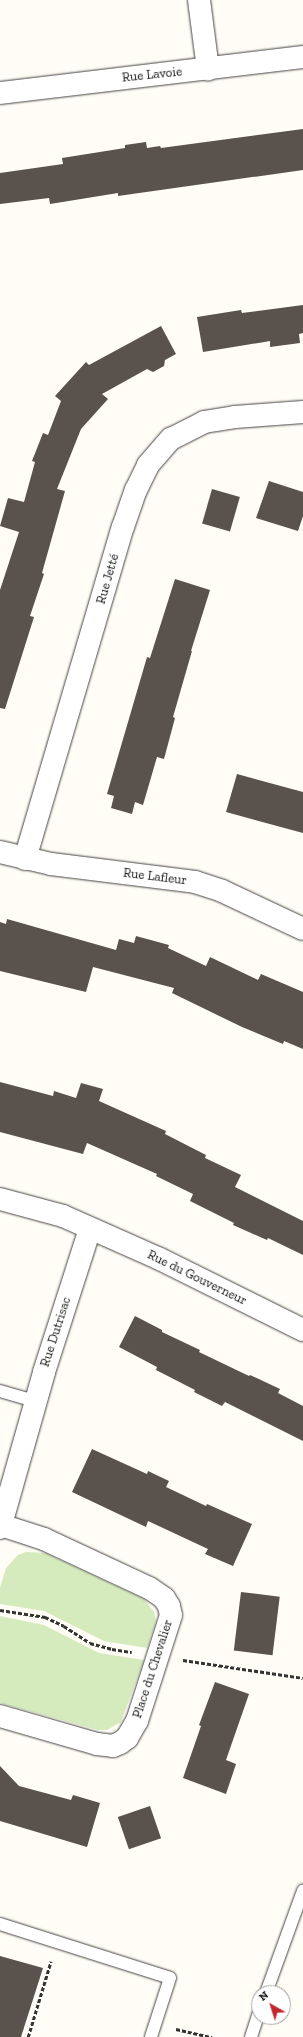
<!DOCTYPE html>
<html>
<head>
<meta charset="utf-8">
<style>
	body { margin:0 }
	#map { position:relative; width:303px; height:2037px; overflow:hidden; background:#fffdf5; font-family:"Zilla Slab",serif }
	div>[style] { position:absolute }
	.green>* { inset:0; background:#d5ebbd }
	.building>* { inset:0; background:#5a524d; transform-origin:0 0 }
	.path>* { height:2.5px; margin-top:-1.25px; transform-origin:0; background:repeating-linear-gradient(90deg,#333 0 4px,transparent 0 6px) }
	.roads { filter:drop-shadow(0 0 1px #444) drop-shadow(0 0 1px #444) }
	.service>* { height:12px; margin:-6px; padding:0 6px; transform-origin:6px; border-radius:6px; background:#fff }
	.minor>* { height:22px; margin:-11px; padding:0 11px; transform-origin:11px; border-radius:11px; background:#fff }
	span { translate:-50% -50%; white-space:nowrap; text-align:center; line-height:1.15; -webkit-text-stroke:4px #fff; paint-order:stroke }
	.street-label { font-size:13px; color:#111 }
	.north { position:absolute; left:251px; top:1985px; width:40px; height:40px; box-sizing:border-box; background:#fff; border:1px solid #a0a0a0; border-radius:50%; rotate:321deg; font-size:11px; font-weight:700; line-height:16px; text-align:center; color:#111 }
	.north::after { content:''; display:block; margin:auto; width:14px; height:18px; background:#c4262e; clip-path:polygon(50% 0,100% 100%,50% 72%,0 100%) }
</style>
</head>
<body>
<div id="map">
	<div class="green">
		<div style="clip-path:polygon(26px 1552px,45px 1553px,144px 1599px,154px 1612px,156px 1621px,147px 1648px,104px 1641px,44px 1611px,0 1604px,0 1588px,6px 1568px,18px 1555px)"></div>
		<div style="clip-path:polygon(0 1616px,44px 1625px,99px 1653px,144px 1660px,121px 1722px,107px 1730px,98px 1730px,0 1703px)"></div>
	</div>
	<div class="building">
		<div style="clip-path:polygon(303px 129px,303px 170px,118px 196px,118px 193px,50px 204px,49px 198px,0 204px,0 173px,63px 164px,62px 158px,125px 148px,125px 145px,146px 142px,147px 148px,160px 146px,161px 148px)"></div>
		<div style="clip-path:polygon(303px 305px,303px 333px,299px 334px,300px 343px,270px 347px,270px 341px,203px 352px,197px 317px,241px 310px,242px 313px)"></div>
		<div style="clip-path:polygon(161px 326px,176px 354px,165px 360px,164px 366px,153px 372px,147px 369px,102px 394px,108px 399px,81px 429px,57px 489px,65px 491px,42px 573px,44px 574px,30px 616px,34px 617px,5px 709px,0 708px,0 590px,19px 532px,0 526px,8px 498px,24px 502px,35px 462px,32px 461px,43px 433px,48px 435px,61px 401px,55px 396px,86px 362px,89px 365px)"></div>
		<div style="clip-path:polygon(269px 481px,303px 492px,303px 516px,298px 531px,256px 518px)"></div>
		<div style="left:212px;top:489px;width:29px;height:36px;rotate:16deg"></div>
		<div style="clip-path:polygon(175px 579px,210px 590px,191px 651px,192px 651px,173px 717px,175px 718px,164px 759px,157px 757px,143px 805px,135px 802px,132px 814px,111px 808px,114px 796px,107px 794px,147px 657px,150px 658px)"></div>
		<div style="clip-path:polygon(237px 774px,303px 792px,303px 833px,226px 812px)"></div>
		<div style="clip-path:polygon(7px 919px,116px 950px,119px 939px,134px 943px,136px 936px,169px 945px,168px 948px,206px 966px,210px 957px,258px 980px,261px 974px,303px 992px,303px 1049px,284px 1041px,283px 1044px,242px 1027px,172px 993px,174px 988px,93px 967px,86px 992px,0 971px,0 922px,6px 924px)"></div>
		<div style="clip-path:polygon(0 1082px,53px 1096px,54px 1091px,76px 1098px,81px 1083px,103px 1089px,99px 1101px,166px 1131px,165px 1134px,206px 1155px,205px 1158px,241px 1175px,235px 1187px,303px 1221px,303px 1255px,268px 1238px,267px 1240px,233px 1225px,234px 1223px,190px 1201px,193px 1194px,156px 1176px,157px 1174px,87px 1143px,83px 1154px,0 1132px)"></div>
		<div style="clip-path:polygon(135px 1316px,162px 1330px,162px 1332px,200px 1350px,199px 1352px,249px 1376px,250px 1375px,280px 1389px,278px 1393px,303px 1406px,303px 1441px,225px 1402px,222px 1406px,194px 1392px,195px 1390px,156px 1370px,157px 1367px,119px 1347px)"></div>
		<div style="clip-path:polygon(92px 1449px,147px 1474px,148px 1471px,169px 1481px,166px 1487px,206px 1506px,207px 1504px,252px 1524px,233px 1566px,205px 1554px,208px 1549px,148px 1521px,146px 1527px,72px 1492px)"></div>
		<div style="left:241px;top:1592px;width:39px;height:59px;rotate:7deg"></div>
		<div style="clip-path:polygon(215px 1682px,249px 1694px,226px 1760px,236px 1764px,226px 1794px,183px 1778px,201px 1726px,199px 1725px)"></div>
		<div style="clip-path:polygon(0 1766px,19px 1786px,71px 1800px,73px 1795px,100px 1803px,87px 1847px,0 1821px)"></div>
		<div style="left:150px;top:1806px;width:34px;height:34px;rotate:71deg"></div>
		<div style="clip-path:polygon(0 1956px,43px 1968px,21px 2037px,0 2037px)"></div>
	</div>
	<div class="path">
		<div style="left:0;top:1610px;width:46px;rotate:8.8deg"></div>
		<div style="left:45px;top:1617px;width:21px;rotate:25deg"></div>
		<div style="left:64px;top:1626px;width:31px;rotate:33deg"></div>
		<div style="left:90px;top:1643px;width:23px;rotate:15deg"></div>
		<div style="left:112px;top:1649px;width:20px;rotate:9deg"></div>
		<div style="left:183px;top:1660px;width:121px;rotate:8.5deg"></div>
		<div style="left:176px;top:2029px;width:37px;rotate:13deg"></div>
		<div style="left:28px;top:2037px;width:79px;rotate:-73.2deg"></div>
	</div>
	<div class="roads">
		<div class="service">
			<div style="left:0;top:1391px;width:36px;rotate:16deg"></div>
			<div style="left:0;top:1924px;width:178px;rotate:17.6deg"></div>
			<div style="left:170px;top:1978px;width:62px;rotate:107.9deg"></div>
			<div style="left:266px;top:1993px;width:109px;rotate:-70.1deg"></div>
			<div style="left:251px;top:2037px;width:26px;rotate:-72deg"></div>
		</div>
		<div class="minor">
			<div style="left:199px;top:0;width:70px;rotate:82.6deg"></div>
			<div style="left:0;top:93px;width:305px;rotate:-6.8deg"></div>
			<div style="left:0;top:852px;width:52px;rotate:13.2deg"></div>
			<div style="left:51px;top:864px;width:145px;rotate:7.1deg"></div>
			<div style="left:195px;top:882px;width:28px;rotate:18deg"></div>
			<div style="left:222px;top:891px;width:89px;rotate:25.1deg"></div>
			<div style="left:25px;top:859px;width:346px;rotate:-73.6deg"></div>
			<div style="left:123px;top:527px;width:39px;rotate:-71deg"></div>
			<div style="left:136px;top:490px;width:28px;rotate:-64deg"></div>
			<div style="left:148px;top:465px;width:35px;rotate:-49deg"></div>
			<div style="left:171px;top:439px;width:37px;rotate:-27deg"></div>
			<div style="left:204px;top:422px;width:31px;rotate:-9deg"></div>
			<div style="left:235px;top:417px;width:68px;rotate:-4.2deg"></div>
			<div style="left:0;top:1199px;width:65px;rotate:15.1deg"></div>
			<div style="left:63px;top:1216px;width:106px;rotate:23.9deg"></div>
			<div style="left:160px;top:1259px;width:160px;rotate:26.4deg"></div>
			<div style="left:0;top:1528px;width:162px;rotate:-74.2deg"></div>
			<div style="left:44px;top:1372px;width:150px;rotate:-72.2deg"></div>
			<div style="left:0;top:1716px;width:101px;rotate:16.1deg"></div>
			<div style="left:97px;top:1744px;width:16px;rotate:7deg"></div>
			<div style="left:113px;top:1746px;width:8px;rotate:-23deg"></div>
			<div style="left:120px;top:1743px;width:9px;rotate:-36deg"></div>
			<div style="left:127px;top:1738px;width:20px;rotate:-60deg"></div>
			<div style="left:137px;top:1721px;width:111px;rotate:-72.2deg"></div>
			<div style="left:171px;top:1615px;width:9px;rotate:-103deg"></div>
			<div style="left:169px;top:1606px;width:9px;rotate:-122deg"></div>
			<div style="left:164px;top:1598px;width:18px;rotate:-146deg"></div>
			<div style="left:149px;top:1588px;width:116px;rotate:-155deg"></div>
			<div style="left:44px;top:1539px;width:45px;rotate:-162deg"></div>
		</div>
	</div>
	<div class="street-label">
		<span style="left:152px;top:75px;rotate:-6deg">Rue Lavoie</span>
		<span style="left:108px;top:579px;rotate:-74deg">Rue Jetté</span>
		<span style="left:155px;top:877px;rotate:7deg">Rue Lafleur</span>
		<span style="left:197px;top:1278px;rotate:26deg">Rue du Gouverneur</span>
		<span style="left:56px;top:1332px;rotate:-72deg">Rue Dutrisac</span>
		<span style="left:153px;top:1669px;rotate:-72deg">Place du Chevalier</span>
	</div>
	<div class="north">N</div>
</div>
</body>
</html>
